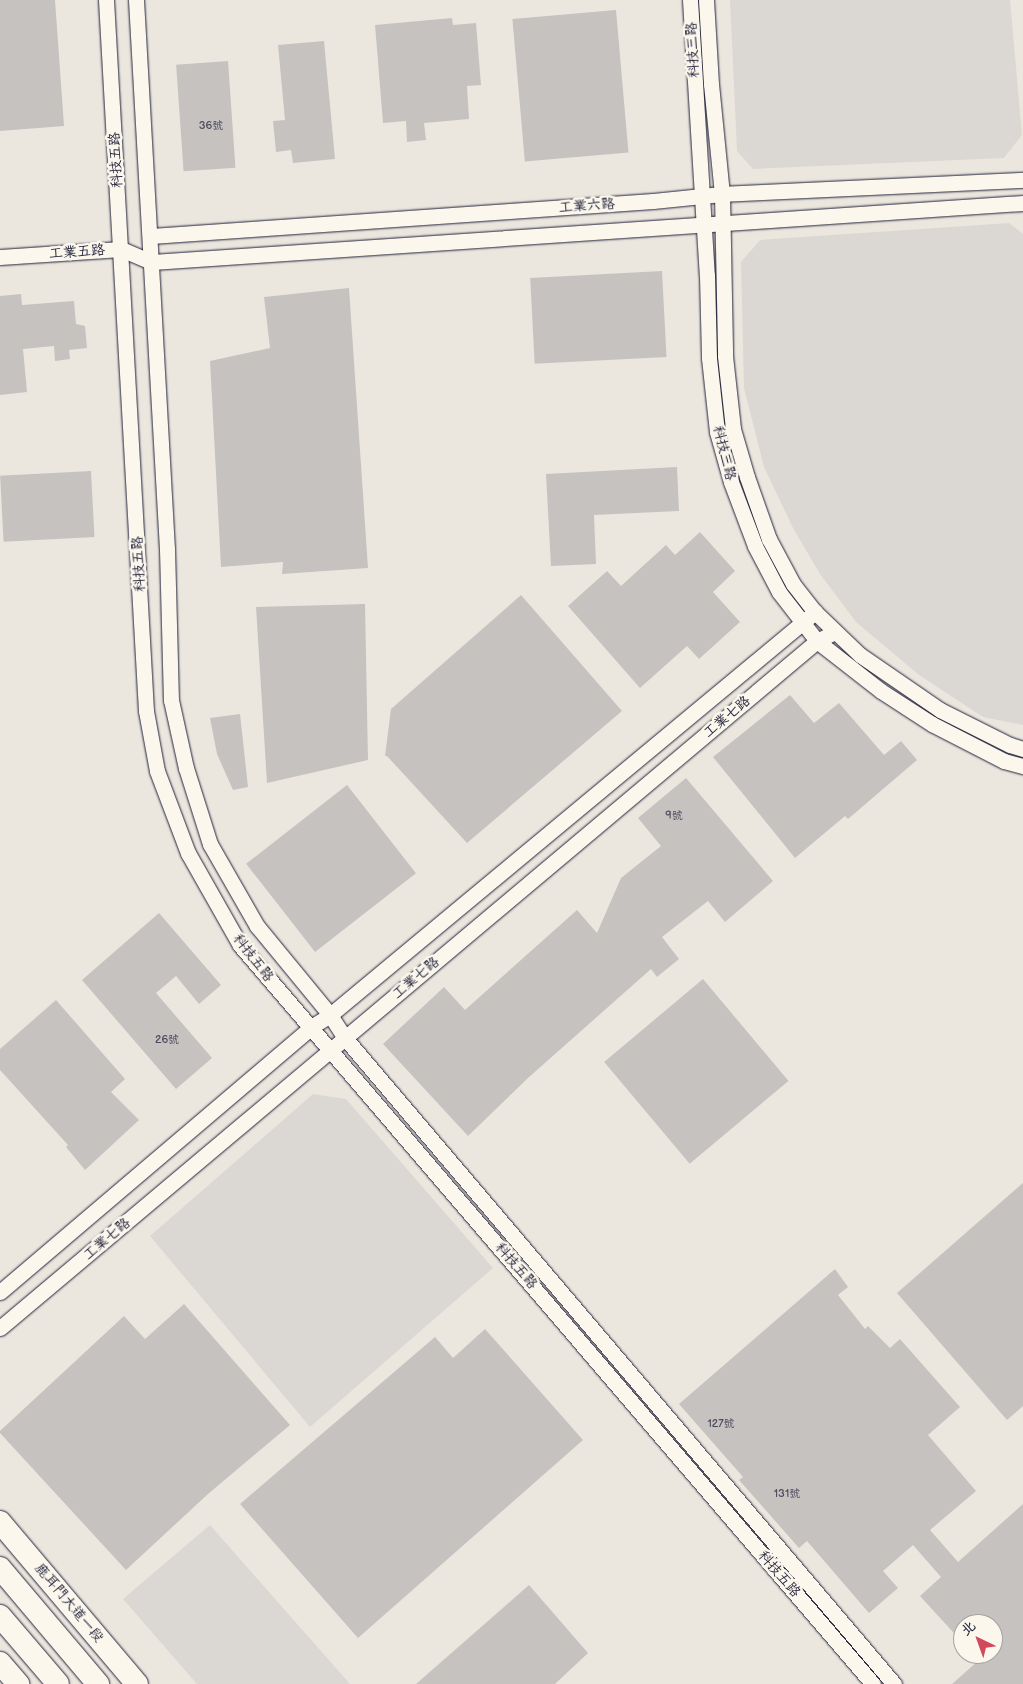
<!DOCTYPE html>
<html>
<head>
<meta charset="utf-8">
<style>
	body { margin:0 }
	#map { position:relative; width:1023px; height:1684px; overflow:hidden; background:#fbf7ec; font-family:"Balsamiq Sans","LXGW WenKai TC",sans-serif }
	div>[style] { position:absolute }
	.built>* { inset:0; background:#ebe7df }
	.green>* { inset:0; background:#dbd8d3 }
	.building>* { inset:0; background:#c6c2c0; transform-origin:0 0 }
	.roads { filter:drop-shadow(0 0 1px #22223b) drop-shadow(0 0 1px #22223b) }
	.street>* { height:15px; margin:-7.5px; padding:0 7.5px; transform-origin:7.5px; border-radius:7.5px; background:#fbf7ec }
	.secondary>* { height:22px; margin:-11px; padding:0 11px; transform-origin:11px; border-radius:11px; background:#fbf7ec }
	span { translate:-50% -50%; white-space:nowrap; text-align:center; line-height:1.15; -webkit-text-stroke:5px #fbf7ec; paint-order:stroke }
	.number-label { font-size:11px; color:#4b4a5c }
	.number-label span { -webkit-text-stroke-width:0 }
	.street-label { font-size:14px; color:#22223b }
	.north { position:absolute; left:953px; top:1614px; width:50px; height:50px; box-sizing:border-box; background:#fbf7ec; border:1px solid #a4a2a5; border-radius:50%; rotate:318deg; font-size:14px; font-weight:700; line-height:20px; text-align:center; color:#22223b }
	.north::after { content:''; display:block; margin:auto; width:18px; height:22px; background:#d1495b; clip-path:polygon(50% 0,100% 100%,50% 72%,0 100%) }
</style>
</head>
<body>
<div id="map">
	<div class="built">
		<div style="clip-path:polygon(evenodd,0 0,1023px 0,1023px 1684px,0 1684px,0 0,963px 1624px,993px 1624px,993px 1654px,963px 1654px,963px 1624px)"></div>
	</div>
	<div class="green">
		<div style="clip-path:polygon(730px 0,1010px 0,1022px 135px,1004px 158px,753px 169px,737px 151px)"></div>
		<div style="clip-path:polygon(1009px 223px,1023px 234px,1023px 725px,983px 717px,919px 675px,856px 622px,820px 574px,793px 528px,764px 467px,744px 388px,741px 262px,760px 240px)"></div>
		<div style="clip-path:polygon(313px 1094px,346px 1099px,493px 1268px,310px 1427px,150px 1236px)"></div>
		<div style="clip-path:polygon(210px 1525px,350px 1684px,197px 1684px,123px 1599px)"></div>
	</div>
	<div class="building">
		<div style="clip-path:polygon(0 0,55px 0,64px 126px,0 131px)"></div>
		<div style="left:616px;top:10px;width:143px;height:104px;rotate:85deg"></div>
		<div style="clip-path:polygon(452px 18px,453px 25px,476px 23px,481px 85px,467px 86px,469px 119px,424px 123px,426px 140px,407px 142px,406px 121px,383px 123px,375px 25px)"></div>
		<div style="clip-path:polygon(324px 41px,335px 159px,293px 163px,291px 150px,276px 152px,273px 121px,285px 120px,278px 45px)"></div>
		<div style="left:228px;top:61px;width:107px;height:52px;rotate:86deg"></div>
		<div style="left:662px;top:271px;width:86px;height:132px;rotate:87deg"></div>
		<div style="clip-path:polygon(349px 288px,368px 568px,282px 574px,283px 562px,221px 567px,210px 361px,270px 348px,264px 297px)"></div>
		<div style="clip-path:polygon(21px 294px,22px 305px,74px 301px,76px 324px,85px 326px,87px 348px,69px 350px,70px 359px,55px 361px,54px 346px,23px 349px,27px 392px,0 395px,0 296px)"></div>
		<div style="clip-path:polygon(677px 467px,679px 511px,594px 515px,596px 564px,551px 566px,546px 474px)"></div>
		<div style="left:91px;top:471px;width:66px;height:91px;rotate:87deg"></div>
		<div style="clip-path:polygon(700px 532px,735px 571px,713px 592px,740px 622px,699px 659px,687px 646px,640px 688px,568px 606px,607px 571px,621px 586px,666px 545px,675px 555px)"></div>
		<div style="clip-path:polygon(521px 595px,622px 711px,467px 843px,387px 756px,385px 756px,391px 709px)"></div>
		<div style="clip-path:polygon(365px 604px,368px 760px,267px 783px,256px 607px)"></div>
		<div style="clip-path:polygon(790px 695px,814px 723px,839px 703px,884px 755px,901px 741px,917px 760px,848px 819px,845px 816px,795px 858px,713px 757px)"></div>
		<div style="clip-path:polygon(240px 714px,248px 787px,233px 790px,217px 754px,210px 718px)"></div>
		<div style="clip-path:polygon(686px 778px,773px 881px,725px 922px,708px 901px,662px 937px,679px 959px,657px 977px,651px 969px,528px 1078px,468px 1136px,383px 1044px,444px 987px,465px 1010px,577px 910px,597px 933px,621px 878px,661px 846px,638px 818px)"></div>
		<div style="left:347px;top:785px;width:112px;height:128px;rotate:52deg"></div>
		<div style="clip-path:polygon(159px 913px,221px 985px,199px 1004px,176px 976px,156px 993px,212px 1058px,176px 1089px,82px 980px)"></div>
		<div style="left:703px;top:979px;width:133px;height:129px;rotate:50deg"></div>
		<div style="clip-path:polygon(56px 1000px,125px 1079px,111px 1092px,139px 1120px,85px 1170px,66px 1147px,68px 1145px,0 1070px,0 1049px)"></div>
		<div style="clip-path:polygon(1023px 1183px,1023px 1406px,1007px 1420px,897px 1293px)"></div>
		<div style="clip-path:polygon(835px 1269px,848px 1287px,838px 1295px,865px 1329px,868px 1326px,890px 1348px,900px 1339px,960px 1407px,928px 1435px,976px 1491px,930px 1530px,958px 1562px,1023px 1504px,1023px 1684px,952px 1684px,978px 1661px,973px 1654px,993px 1654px,993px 1624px,963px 1624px,963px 1643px,920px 1596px,941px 1577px,913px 1545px,883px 1571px,898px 1588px,869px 1613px,807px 1541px,799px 1548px,739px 1480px,743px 1477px,679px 1404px)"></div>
		<div style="clip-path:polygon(184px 1304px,290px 1425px,208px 1494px,126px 1570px,0 1433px,0 1431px,124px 1316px,145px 1339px)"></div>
		<div style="clip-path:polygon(485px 1329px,583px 1440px,358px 1638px,240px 1504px,435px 1337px,453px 1358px)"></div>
		<div style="clip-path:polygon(529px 1585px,588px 1653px,555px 1684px,416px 1684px)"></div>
	</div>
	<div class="roads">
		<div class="street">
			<div style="left:106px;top:0;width:712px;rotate:86.78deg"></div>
			<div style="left:146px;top:711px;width:61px;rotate:79.6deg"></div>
			<div style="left:157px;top:771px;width:88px;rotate:69.3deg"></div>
			<div style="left:188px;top:853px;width:106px;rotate:60.5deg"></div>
			<div style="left:240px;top:945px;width:973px;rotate:49.42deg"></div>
			<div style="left:136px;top:0;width:550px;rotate:86.77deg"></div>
			<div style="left:167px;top:549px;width:151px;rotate:88.5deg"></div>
			<div style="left:171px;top:700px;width:70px;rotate:77.6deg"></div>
			<div style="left:186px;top:768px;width:80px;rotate:72.5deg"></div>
			<div style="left:210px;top:844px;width:95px;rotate:60.2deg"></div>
			<div style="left:257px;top:926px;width:115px;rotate:50.6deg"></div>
			<div style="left:330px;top:1015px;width:27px;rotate:57deg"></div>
			<div style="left:345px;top:1038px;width:848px;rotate:49.64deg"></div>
			<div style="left:690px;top:0;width:276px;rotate:86.5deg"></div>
			<div style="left:707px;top:275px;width:83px;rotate:88.6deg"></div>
			<div style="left:709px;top:358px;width:74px;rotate:83.8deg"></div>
			<div style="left:717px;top:432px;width:52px;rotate:74.4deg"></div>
			<div style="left:731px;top:482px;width:68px;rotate:69.4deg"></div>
			<div style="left:755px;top:546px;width:52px;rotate:62.4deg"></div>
			<div style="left:779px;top:592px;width:62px;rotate:52.2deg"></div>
			<div style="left:817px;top:641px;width:81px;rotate:38deg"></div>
			<div style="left:881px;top:691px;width:61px;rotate:32.9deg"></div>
			<div style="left:932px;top:724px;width:81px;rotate:27.2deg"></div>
			<div style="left:1004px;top:761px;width:20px;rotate:15deg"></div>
			<div style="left:706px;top:0;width:84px;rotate:86.6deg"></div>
			<div style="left:711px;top:84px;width:111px;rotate:84.3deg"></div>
			<div style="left:722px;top:194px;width:162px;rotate:88.9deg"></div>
			<div style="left:725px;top:356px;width:73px;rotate:83.7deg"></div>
			<div style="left:733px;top:429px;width:50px;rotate:73.7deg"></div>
			<div style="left:747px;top:477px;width:66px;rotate:70.5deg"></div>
			<div style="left:769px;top:539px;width:51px;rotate:61.9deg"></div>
			<div style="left:793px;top:584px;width:36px;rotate:52deg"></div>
			<div style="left:815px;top:612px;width:62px;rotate:43.7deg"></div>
			<div style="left:860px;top:655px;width:97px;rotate:34.5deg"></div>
			<div style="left:940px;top:710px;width:78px;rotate:26.6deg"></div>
			<div style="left:1010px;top:745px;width:14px;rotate:17deg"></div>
			<div style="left:151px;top:236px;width:503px;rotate:-3.99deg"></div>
			<div style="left:653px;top:201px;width:69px;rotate:-5.8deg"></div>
			<div style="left:722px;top:194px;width:301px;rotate:-2.7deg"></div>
			<div style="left:0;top:257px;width:121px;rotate:-3.8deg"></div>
			<div style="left:121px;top:249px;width:34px;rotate:23deg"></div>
			<div style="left:152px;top:262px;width:873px;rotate:-3.88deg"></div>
			<div style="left:0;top:1292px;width:409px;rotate:-40.4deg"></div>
			<div style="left:311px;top:1027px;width:22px;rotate:-32deg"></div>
			<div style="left:330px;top:1015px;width:631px;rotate:-39.72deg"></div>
			<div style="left:0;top:1328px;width:1067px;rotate:-40.06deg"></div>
			<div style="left:817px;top:641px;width:20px;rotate:-27deg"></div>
		</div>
		<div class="secondary">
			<div style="left:0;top:1522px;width:212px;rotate:49.8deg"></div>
			<div style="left:0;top:1568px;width:152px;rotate:49.8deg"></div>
			<div style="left:0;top:1616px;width:89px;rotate:49.5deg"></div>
			<div style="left:0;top:1663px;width:28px;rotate:49deg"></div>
		</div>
	</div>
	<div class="number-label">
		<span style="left:211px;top:126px">36號</span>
		<span style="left:674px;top:816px">9號</span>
		<span style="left:167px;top:1040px">26號</span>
		<span style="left:721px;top:1424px">127號</span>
		<span style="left:787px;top:1494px">131號</span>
	</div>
	<div class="street-label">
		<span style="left:693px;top:50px;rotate:-93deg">科技三路</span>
		<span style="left:116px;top:160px;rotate:-93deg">科技五路</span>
		<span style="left:587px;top:206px;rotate:-4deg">工業六路</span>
		<span style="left:77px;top:252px;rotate:-4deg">工業五路</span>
		<span style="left:724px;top:453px;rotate:76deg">科技三路</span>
		<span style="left:139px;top:564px;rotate:-93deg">科技五路</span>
		<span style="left:727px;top:717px;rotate:-40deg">工業七路</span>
		<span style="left:253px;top:958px;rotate:52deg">科技五路</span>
		<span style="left:416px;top:978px;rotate:-40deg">工業七路</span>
		<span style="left:107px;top:1239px;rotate:-40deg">工業七路</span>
		<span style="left:516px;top:1266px;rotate:49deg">科技五路</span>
		<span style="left:779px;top:1574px;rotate:49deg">科技五路</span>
		<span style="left:69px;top:1603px;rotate:50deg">鹿耳門大道一段</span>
	</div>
	<div class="north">北</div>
</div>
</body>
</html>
